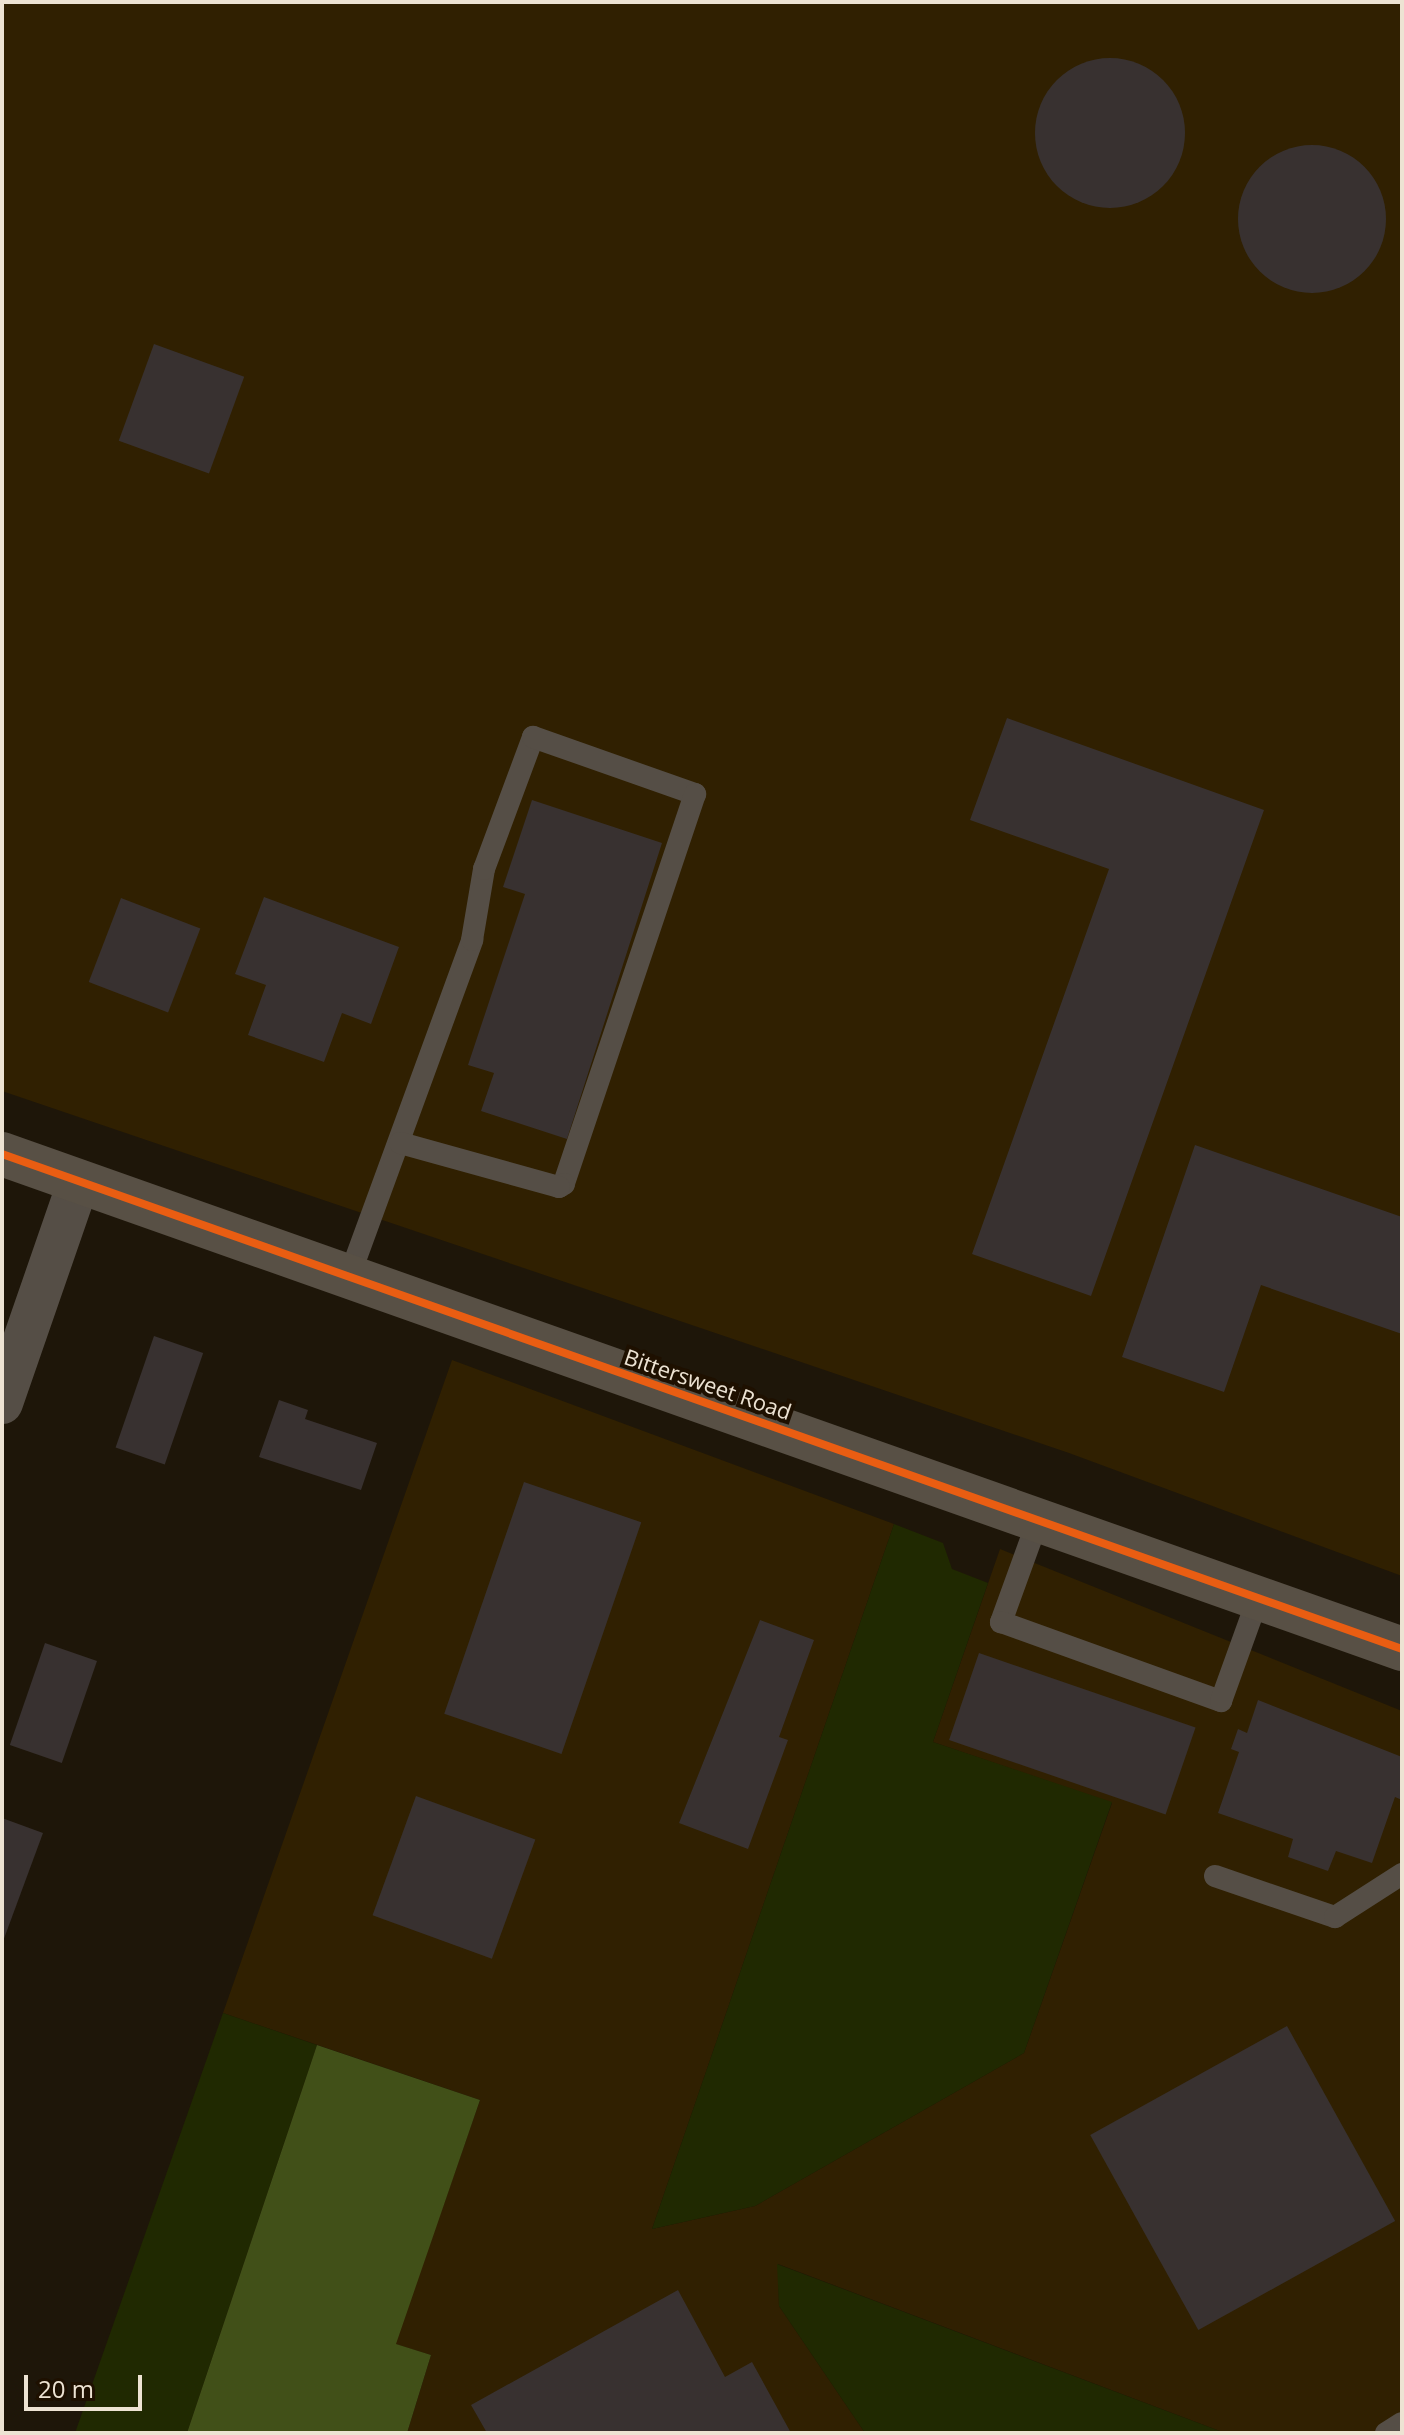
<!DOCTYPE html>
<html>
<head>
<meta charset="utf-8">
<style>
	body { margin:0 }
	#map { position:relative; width:1404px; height:2435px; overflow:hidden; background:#1e1609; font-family:"Open Sans",sans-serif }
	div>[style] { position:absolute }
	.built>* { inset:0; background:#302001 }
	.green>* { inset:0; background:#202901 }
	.forest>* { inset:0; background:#415018 }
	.building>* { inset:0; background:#383130; transform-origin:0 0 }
	.round { border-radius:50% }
	.lane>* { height:22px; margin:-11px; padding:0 11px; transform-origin:11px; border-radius:11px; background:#554e46 }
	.street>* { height:42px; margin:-21px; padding:0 21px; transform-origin:21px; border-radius:21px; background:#554e46 }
	.secondary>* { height:44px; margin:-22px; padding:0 22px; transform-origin:22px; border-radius:22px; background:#585045 }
	.cycleway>* { height:8px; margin:-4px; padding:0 4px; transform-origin:4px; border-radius:4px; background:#e95d12 }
	span { translate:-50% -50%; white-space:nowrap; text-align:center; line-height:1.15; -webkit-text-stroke:8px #1e1000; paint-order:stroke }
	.street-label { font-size:22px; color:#ede3d3 }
	.frame { position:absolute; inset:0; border:4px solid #ede3d3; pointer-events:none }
	.scale { position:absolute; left:24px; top:2375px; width:118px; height:36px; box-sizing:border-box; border:4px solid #ede3d3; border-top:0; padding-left:10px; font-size:24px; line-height:28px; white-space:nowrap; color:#ede3d3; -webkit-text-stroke:6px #1e1000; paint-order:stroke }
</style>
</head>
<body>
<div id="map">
	<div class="built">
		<div style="clip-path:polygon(2px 2px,1402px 2px,1402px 1576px,1069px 1453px,2px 1091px)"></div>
		<div style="clip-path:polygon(452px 1360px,894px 1524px,652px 2229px,755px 2206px,1024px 2053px,1112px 1803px,933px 1742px,1000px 1549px,1402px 1711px,1402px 2433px,1225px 2433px,778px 2264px,779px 2306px,865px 2433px,407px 2433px,431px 2355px,395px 2344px,480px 2100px,223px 2013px)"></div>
	</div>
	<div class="green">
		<div style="clip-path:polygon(894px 1524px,943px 1543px,952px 1569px,988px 1583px,933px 1742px,1112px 1802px,1024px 2053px,755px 2206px,652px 2229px)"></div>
		<div style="clip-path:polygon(223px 2013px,317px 2045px,187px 2433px,75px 2433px)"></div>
		<div style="clip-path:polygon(777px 2264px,1225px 2433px,865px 2433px,779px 2306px)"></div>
	</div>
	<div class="forest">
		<div style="clip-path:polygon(317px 2045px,480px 2100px,396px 2344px,431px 2355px,407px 2433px,187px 2433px)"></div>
	</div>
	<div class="building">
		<div class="round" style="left:1035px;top:58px;width:150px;height:150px"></div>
		<div class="round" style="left:1238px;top:145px;width:148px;height:148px"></div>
		<div style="left:154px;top:344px;width:96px;height:103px;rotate:20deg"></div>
		<div style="clip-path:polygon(1007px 718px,1264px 810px,1091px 1296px,972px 1254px,1109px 869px,970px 820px)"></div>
		<div style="clip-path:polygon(532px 800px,662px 843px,567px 1139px,481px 1111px,494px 1073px,468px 1065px,525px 894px,503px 887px)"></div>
		<div style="clip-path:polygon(264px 897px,399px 947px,371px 1024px,342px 1013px,324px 1062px,248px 1035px,266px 985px,235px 974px)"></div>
		<div style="left:121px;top:898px;width:85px;height:90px;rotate:21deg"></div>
		<div style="clip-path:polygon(1195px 1145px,1402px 1217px,1402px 1334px,1261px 1285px,1224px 1392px,1122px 1357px)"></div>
		<div style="left:154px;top:1336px;width:52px;height:118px;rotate:19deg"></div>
		<div style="clip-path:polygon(279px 1400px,308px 1410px,305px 1419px,377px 1443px,361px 1490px,259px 1457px)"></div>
		<div style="left:524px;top:1482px;width:124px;height:245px;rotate:19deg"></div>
		<div style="clip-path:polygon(760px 1620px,814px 1640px,779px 1737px,788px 1740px,748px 1849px,679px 1823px)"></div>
		<div style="left:45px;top:1643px;width:55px;height:108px;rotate:19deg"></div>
		<div style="left:979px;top:1653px;width:229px;height:92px;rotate:19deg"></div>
		<div style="clip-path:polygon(1258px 1700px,1402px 1757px,1402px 1800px,1395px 1797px,1372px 1863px,1336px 1851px,1328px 1871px,1288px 1857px,1293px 1839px,1218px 1813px,1239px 1752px,1231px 1749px,1238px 1729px,1247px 1733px)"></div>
		<div style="left:416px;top:1796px;width:127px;height:127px;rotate:20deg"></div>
		<div style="clip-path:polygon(2px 1818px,43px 1833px,2px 1944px)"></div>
		<div style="left:1287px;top:2026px;width:223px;height:225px;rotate:61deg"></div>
		<div style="clip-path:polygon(678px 2290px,725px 2377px,752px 2362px,791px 2433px,487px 2433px,471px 2405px)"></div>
	</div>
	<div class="lane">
		<div style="left:349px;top:1277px;width:359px;rotate:-69.9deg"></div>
		<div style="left:472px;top:940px;width:72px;rotate:-80.4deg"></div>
		<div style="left:484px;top:869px;width:141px;rotate:-69.6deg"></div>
		<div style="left:533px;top:737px;width:172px;rotate:19.4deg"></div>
		<div style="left:695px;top:794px;width:411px;rotate:108.6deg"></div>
		<div style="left:564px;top:1184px;width:6px;rotate:149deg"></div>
		<div style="left:559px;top:1187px;width:165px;rotate:-164.5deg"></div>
		<div style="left:1038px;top:1520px;width:109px;rotate:109.9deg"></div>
		<div style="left:1001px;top:1622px;width:234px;rotate:19.8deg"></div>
		<div style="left:1221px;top:1701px;width:109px;rotate:-70.2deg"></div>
		<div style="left:1215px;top:1876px;width:127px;rotate:18.9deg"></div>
		<div style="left:1335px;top:1917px;width:80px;rotate:-32.7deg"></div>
		<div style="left:1386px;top:2433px;width:19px;rotate:-32deg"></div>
	</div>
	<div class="street">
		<div style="left:2px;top:1403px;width:235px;rotate:-70.9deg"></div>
	</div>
	<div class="secondary">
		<div style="left:2px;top:1154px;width:1485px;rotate:19.47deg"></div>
	</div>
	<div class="cycleway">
		<div style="left:2px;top:1154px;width:1485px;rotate:19.47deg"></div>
	</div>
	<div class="street-label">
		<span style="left:708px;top:1384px;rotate:19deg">Bittersweet Road</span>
	</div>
	<div class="frame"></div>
	<div class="scale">20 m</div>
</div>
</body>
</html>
